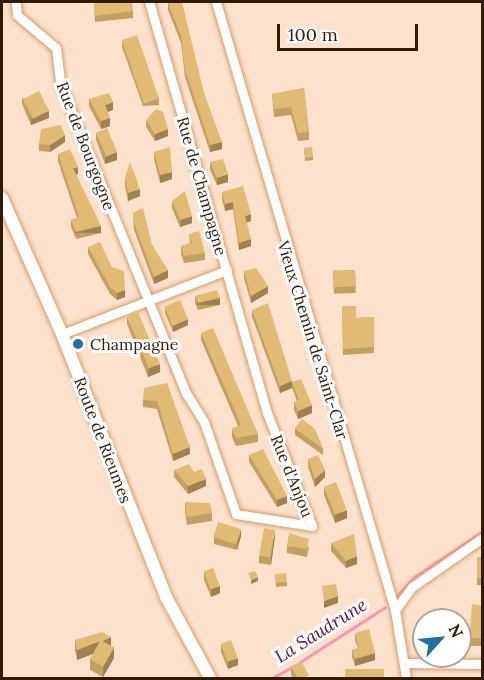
<!DOCTYPE html>
<html>
<head>
<meta charset="utf-8">
<style>
	body { margin:0 }
	#map { position:relative; width:484px; height:680px; overflow:hidden; background:#fce2cd; font-family:Lora,serif }
	div>[style] { position:absolute }
	.stream>* { height:3px; margin:-1.5px; padding:0 1.5px; transform-origin:1.5px; border-radius:1.5px; background:#ff93b2 }
	.roads { filter:drop-shadow(0 0 2px #d89b66) drop-shadow(0 0 2px #d89b66) }
	.minor>* { height:9px; margin:-4.5px; padding:0 4.5px; transform-origin:4.5px; border-radius:4.5px; background:#fff }
	.major>* { height:12px; margin:-6px; padding:0 6px; transform-origin:6px; border-radius:6px; background:#fff }
	.wall>* { inset:0; background:#c2a063; transform-origin:0 0 }
	.shaded-wall>* { inset:0; background:#9e8250; transform-origin:0 0 }
	.building>* { inset:0; background:#e1ba73; transform-origin:0 0 }
	.dots>* { width:16px; height:16px; translate:-50% -50%; box-sizing:border-box; border:3px solid #fff; border-radius:50% }
	span { translate:-50% -50%; white-space:nowrap; text-align:center; line-height:1.15; -webkit-text-stroke:6px #fff; paint-order:stroke }
	.street-label { font-size:16px; color:#321b04 }
	.poi-label { font-size:16px; color:#321b04 }
	.left { translate:0 -50%; text-align:left }
	.water-label { font-size:18px; color:#641132; font-style:italic }
	.frame { position:absolute; inset:0; border:3px solid #321b04; pointer-events:none }
	.north { position:absolute; left:412px; top:608px; width:60px; height:60px; box-sizing:border-box; background:#fff; border:2px solid #ada49b; border-radius:50%; rotate:63deg; font-size:16px; font-weight:700; line-height:24px; text-align:center; color:#321b04 }
	.north::after { content:''; display:block; margin:auto; width:21px; height:27px; background:#2371a3; clip-path:polygon(50% 0,100% 100%,50% 72%,0 100%) }
	.scale { position:absolute; left:277px; top:24px; width:141px; height:27px; box-sizing:border-box; border:3px solid #321b04; border-top:0; padding-left:8px; font-size:18px; line-height:21px; white-space:nowrap; color:#321b04; -webkit-text-stroke:4px #fff; paint-order:stroke }
</style>
</head>
<body>
<div id="map">
	<div class="stream">
		<div style="left:395px;top:598px;width:28px;rotate:-48deg"></div>
		<div style="left:414px;top:577px;width:82px;rotate:-33.5deg"></div>
		<div style="left:300px;top:662px;width:101px;rotate:-32.9deg"></div>
		<div style="left:272px;top:678px;width:25px;rotate:-29deg"></div>
	</div>
	<div class="roads">
		<div class="minor">
			<div style="left:16px;top:2px;width:13px;rotate:86deg"></div>
			<div style="left:17px;top:15px;width:51px;rotate:40.2deg"></div>
			<div style="left:56px;top:48px;width:35px;rotate:83deg"></div>
			<div style="left:60px;top:83px;width:335px;rotate:67.9deg"></div>
			<div style="left:186px;top:393px;width:34px;rotate:58deg"></div>
			<div style="left:204px;top:422px;width:97px;rotate:70.8deg"></div>
			<div style="left:236px;top:514px;width:77px;rotate:9deg"></div>
			<div style="left:312px;top:526px;width:122px;rotate:-111.7deg"></div>
			<div style="left:267px;top:413px;width:428px;rotate:-106deg"></div>
			<div style="left:216px;top:2px;width:634px;rotate:73.6deg"></div>
			<div style="left:395px;top:610px;width:69px;rotate:80.8deg"></div>
			<div style="left:62px;top:334px;width:177px;rotate:-21.2deg"></div>
			<div style="left:395px;top:610px;width:29px;rotate:-54deg"></div>
			<div style="left:412px;top:587px;width:85px;rotate:-35deg"></div>
			<div style="left:405px;top:663px;width:77px;rotate:0.7deg"></div>
		</div>
		<div class="major">
			<div style="left:2px;top:198px;width:149px;rotate:66.2deg"></div>
			<div style="left:62px;top:334px;width:283px;rotate:68.4deg"></div>
			<div style="left:166px;top:597px;width:92px;rotate:61.5deg"></div>
		</div>
	</div>
	<div class="wall">
		<div style="clip-path:polygon(168px 2px,204px 93px,222px 149px,210px 152px,185px 77px,181px 43px,168px 10px)"></div>
		<div style="clip-path:polygon(94px 3px,133px 11px,133px 18px,95px 22px)"></div>
		<div style="clip-path:polygon(122px 40px,159px 98px,159px 105px,143px 106px,122px 47px)"></div>
		<div style="clip-path:polygon(304px 88px,309px 132px,309px 140px,298px 141px,291px 115px,274px 117px,272px 94px)"></div>
		<div style="clip-path:polygon(22px 98px,49px 118px,31px 125px,22px 104px)"></div>
		<div style="clip-path:polygon(89px 99px,113px 110px,107px 112px,110px 126px,101px 129px,89px 106px)"></div>
		<div style="clip-path:polygon(146px 120px,168px 136px,155px 141px,146px 127px)"></div>
		<div style="clip-path:polygon(96px 133px,117px 160px,105px 164px,96px 140px)"></div>
		<div style="clip-path:polygon(65px 142px,50px 152px,39px 151px,39px 144px)"></div>
		<div style="clip-path:polygon(304px 148px,313px 157px,313px 160px,305px 161px)"></div>
		<div style="clip-path:polygon(154px 152px,172px 179px,160px 183px,154px 159px)"></div>
		<div style="clip-path:polygon(58px 154px,78px 174px,76px 174px,101px 233px,76px 239px,71px 227px,71px 220px,77px 218px,58px 161px)"></div>
		<div style="clip-path:polygon(210px 162px,228px 182px,217px 185px,210px 170px)"></div>
		<div style="clip-path:polygon(125px 178px,140px 196px,128px 201px,125px 186px)"></div>
		<div style="clip-path:polygon(222px 192px,251px 221px,246px 223px,251px 246px,239px 250px,233px 209px,225px 211px,222px 200px)"></div>
		<div style="clip-path:polygon(172px 201px,192px 223px,180px 227px,172px 208px)"></div>
		<div style="clip-path:polygon(133px 213px,152px 245px,168px 278px,154px 284px,134px 230px)"></div>
		<div style="clip-path:polygon(189px 234px,205px 253px,205px 260px,184px 263px,181px 254px,181px 246px,190px 243px)"></div>
		<div style="clip-path:polygon(88px 247px,125px 297px,117px 300px,110px 294px,88px 254px)"></div>
		<div style="left:355px;top:270px;width:23px;height:22px;rotate:88deg"></div>
		<div style="clip-path:polygon(244px 271px,268px 293px,251px 303px,244px 278px)"></div>
		<div style="clip-path:polygon(195px 296px,220px 305px,198px 310px,195px 303px)"></div>
		<div style="clip-path:polygon(342px 306px,356px 318px,374px 317px,374px 353px,343px 355px)"></div>
		<div style="clip-path:polygon(165px 307px,188px 325px,173px 332px,165px 313px)"></div>
		<div style="clip-path:polygon(252px 310px,292px 382px,312px 413px,298px 419px,294px 410px,294px 402px,297px 401px,292px 388px,280px 393px,252px 317px)"></div>
		<div style="clip-path:polygon(127px 317px,160px 372px,148px 377px,127px 324px)"></div>
		<div style="clip-path:polygon(201px 333px,258px 434px,258px 442px,236px 446px,232px 437px,232px 429px,238px 426px,201px 340px)"></div>
		<div style="clip-path:polygon(167px 383px,190px 454px,173px 461px,157px 409px,143px 407px,143px 400px)"></div>
		<div style="clip-path:polygon(295px 428px,323px 448px,323px 455px,295px 435px)"></div>
		<div style="clip-path:polygon(249px 455px,287px 503px,277px 507px,249px 462px)"></div>
		<div style="clip-path:polygon(308px 459px,325px 477px,315px 487px,308px 467px)"></div>
		<div style="clip-path:polygon(174px 470px,194px 472px,206px 486px,188px 494px,174px 477px)"></div>
		<div style="clip-path:polygon(324px 487px,347px 518px,335px 523px,324px 495px)"></div>
		<div style="clip-path:polygon(185px 502px,212px 513px,212px 521px,187px 525px,185px 510px)"></div>
		<div style="clip-path:polygon(241px 536px,237px 550px,214px 544px,214px 537px)"></div>
		<div style="clip-path:polygon(275px 537px,271px 565px,259px 563px,259px 556px)"></div>
		<div style="clip-path:polygon(331px 543px,357px 564px,346px 568px,331px 551px)"></div>
		<div style="clip-path:polygon(287px 546px,309px 547px,307px 557px,287px 553px)"></div>
		<div style="left:477px;top:557px;width:6px;height:28px"></div>
		<div style="clip-path:polygon(204px 572px,220px 593px,211px 597px,204px 580px)"></div>
		<div style="clip-path:polygon(275px 575px,287px 582px,287px 586px,276px 587px)"></div>
		<div style="clip-path:polygon(483px 606px,483px 646px,462px 646px,462px 657px,450px 656px,460px 656px,460px 631px,470px 631px)"></div>
		<div style="left:421px;top:630px;width:3px;height:24px"></div>
		<div style="clip-path:polygon(355px 633px,375px 660px,355px 666px,352px 657px,352px 650px,358px 648px,355px 640px)"></div>
		<div style="clip-path:polygon(75px 640px,111px 646px,114px 658px,103px 677px,90px 670px,90px 659px,93px 654px,77px 660px,75px 650px)"></div>
		<div style="clip-path:polygon(221px 644px,238px 665px,228px 669px,221px 652px)"></div>
		<div style="clip-path:polygon(291px 667px,309px 678px,293px 678px,291px 675px)"></div>
	</div>
	<div class="shaded-wall">
		<div style="clip-path:polygon(113px 102px,113px 110px,105px 113px,105px 105px)"></div>
		<div style="clip-path:polygon(49px 111px,49px 118px,31px 125px,31px 118px)"></div>
		<div style="clip-path:polygon(110px 118px,110px 126px,101px 129px,101px 121px)"></div>
		<div style="clip-path:polygon(168px 129px,168px 136px,155px 141px,155px 134px)"></div>
		<div style="clip-path:polygon(65px 135px,65px 142px,50px 152px,50px 145px)"></div>
		<div style="clip-path:polygon(222px 142px,222px 149px,210px 152px,210px 145px)"></div>
		<div style="clip-path:polygon(117px 152px,117px 160px,105px 164px,105px 157px)"></div>
		<div style="clip-path:polygon(78px 167px,78px 174px,73px 176px,73px 168px)"></div>
		<div style="clip-path:polygon(172px 172px,172px 179px,160px 183px,160px 175px)"></div>
		<div style="clip-path:polygon(228px 174px,228px 182px,217px 185px,217px 178px)"></div>
		<div style="clip-path:polygon(140px 189px,140px 196px,128px 201px,128px 193px)"></div>
		<div style="clip-path:polygon(233px 202px,233px 209px,225px 211px,225px 204px)"></div>
		<div style="clip-path:polygon(251px 214px,251px 221px,245px 223px,245px 216px)"></div>
		<div style="clip-path:polygon(192px 216px,192px 223px,180px 227px,180px 220px)"></div>
		<div style="left:101px;top:226px;width:7px;height:26px;rotate:90deg"></div>
		<div style="clip-path:polygon(251px 239px,251px 246px,239px 250px,239px 243px)"></div>
		<div style="clip-path:polygon(168px 270px,168px 278px,154px 284px,154px 277px)"></div>
		<div style="clip-path:polygon(268px 286px,268px 293px,251px 303px,251px 296px)"></div>
		<div style="clip-path:polygon(125px 290px,125px 297px,117px 300px,117px 293px)"></div>
		<div style="left:220px;top:298px;width:7px;height:23px;rotate:90deg"></div>
		<div style="clip-path:polygon(188px 319px,188px 325px,173px 332px,173px 325px)"></div>
		<div style="clip-path:polygon(160px 364px,160px 372px,148px 377px,148px 369px)"></div>
		<div style="clip-path:polygon(292px 381px,292px 388px,280px 393px,280px 386px)"></div>
		<div style="clip-path:polygon(312px 405px,312px 413px,298px 419px,298px 411px)"></div>
		<div style="clip-path:polygon(190px 447px,190px 454px,173px 461px,173px 454px)"></div>
		<div style="clip-path:polygon(325px 470px,325px 477px,315px 487px,315px 479px)"></div>
		<div style="clip-path:polygon(206px 479px,206px 486px,188px 494px,188px 486px)"></div>
		<div style="clip-path:polygon(287px 496px,287px 503px,277px 507px,277px 500px)"></div>
		<div style="clip-path:polygon(347px 510px,347px 518px,335px 523px,335px 515px)"></div>
		<div style="clip-path:polygon(241px 529px,241px 536px,237px 550px,237px 543px)"></div>
		<div style="clip-path:polygon(275px 530px,275px 537px,271px 565px,271px 558px)"></div>
		<div style="clip-path:polygon(357px 556px,357px 564px,346px 568px,346px 561px)"></div>
		<div style="clip-path:polygon(258px 577px,258px 581px,251px 584px,251px 580px)"></div>
		<div style="clip-path:polygon(220px 586px,220px 593px,211px 597px,211px 589px)"></div>
		<div style="clip-path:polygon(338px 596px,338px 603px,324px 608px,324px 601px)"></div>
		<div style="clip-path:polygon(111px 637px,111px 647px,102px 641px)"></div>
		<div style="clip-path:polygon(100px 641px,100px 651px,77px 660px,77px 650px)"></div>
		<div style="clip-path:polygon(114px 647px,114px 658px,103px 677px,103px 667px)"></div>
		<div style="clip-path:polygon(375px 653px,375px 660px,355px 666px,355px 659px)"></div>
		<div style="clip-path:polygon(238px 658px,238px 665px,228px 669px,228px 662px)"></div>
	</div>
	<div class="building">
		<div style="clip-path:polygon(109px 2px,132px 2px,133px 11px,95px 16px,94px 3px)"></div>
		<div style="clip-path:polygon(168px 2px,182px 2px,204px 93px,222px 142px,210px 145px,185px 70px,181px 36px)"></div>
		<div style="left:137px;top:35px;width:67px;height:16px;rotate:71deg"></div>
		<div style="clip-path:polygon(304px 88px,309px 132px,298px 133px,291px 107px,274px 109px,272px 94px)"></div>
		<div style="left:39px;top:91px;width:22px;height:18px;rotate:63deg"></div>
		<div style="clip-path:polygon(109px 93px,113px 102px,105px 105px,110px 118px,101px 121px,89px 99px)"></div>
		<div style="clip-path:polygon(156px 109px,163px 112px,168px 129px,155px 134px,146px 120px)"></div>
		<div style="clip-path:polygon(61px 125px,65px 135px,50px 145px,39px 144px,41px 129px)"></div>
		<div style="left:107px;top:128px;width:26px;height:12px;rotate:67deg"></div>
		<div style="clip-path:polygon(170px 147px,172px 172px,160px 175px,154px 152px)"></div>
		<div style="left:312px;top:147px;width:10px;height:8px;rotate:84deg"></div>
		<div style="clip-path:polygon(70px 149px,78px 167px,73px 168px,101px 226px,76px 232px,71px 220px,79px 217px,58px 154px)"></div>
		<div style="clip-path:polygon(223px 159px,228px 174px,217px 178px,210px 162px)"></div>
		<div style="clip-path:polygon(130px 162px,140px 189px,128px 193px,125px 178px)"></div>
		<div style="clip-path:polygon(243px 186px,251px 214px,245px 216px,251px 239px,239px 243px,233px 202px,225px 204px,222px 192px)"></div>
		<div style="clip-path:polygon(185px 191px,192px 216px,180px 220px,172px 201px)"></div>
		<div style="clip-path:polygon(143px 208px,152px 245px,168px 270px,154px 277px,134px 223px,133px 213px)"></div>
		<div style="clip-path:polygon(199px 231px,205px 253px,184px 256px,181px 246px,192px 243px,189px 234px)"></div>
		<div style="clip-path:polygon(100px 242px,112px 267px,124px 271px,125px 290px,117px 293px,110px 287px,88px 247px)"></div>
		<div style="clip-path:polygon(256px 268px,268px 286px,251px 296px,244px 271px)"></div>
		<div style="left:355px;top:270px;width:16px;height:22px;rotate:86deg"></div>
		<div style="clip-path:polygon(217px 290px,220px 298px,198px 303px,195px 296px)"></div>
		<div style="left:180px;top:300px;width:21px;height:17px;rotate:67deg"></div>
		<div style="clip-path:polygon(268px 303px,292px 381px,280px 386px,252px 310px)"></div>
		<div style="clip-path:polygon(342px 306px,356px 306px,356px 318px,374px 317px,374px 347px,343px 349px)"></div>
		<div style="left:138px;top:312px;width:56px;height:12px;rotate:67deg"></div>
		<div style="clip-path:polygon(213px 328px,258px 434px,236px 438px,232px 429px,241px 425px,201px 333px)"></div>
		<div style="clip-path:polygon(301px 379px,312px 405px,298px 411px,294px 402px,299px 400px,292px 382px)"></div>
		<div style="clip-path:polygon(167px 383px,190px 447px,173px 454px,157px 401px,143px 400px,144px 388px)"></div>
		<div style="clip-path:polygon(302px 419px,315px 429px,323px 448px,295px 428px)"></div>
		<div style="clip-path:polygon(263px 449px,287px 496px,277px 500px,249px 455px)"></div>
		<div style="clip-path:polygon(318px 455px,325px 470px,315px 479px,308px 459px)"></div>
		<div style="clip-path:polygon(189px 464px,194px 472px,202px 469px,206px 479px,188px 486px,174px 470px)"></div>
		<div style="left:336px;top:482px;width:30px;height:13px;rotate:69deg"></div>
		<div style="clip-path:polygon(185px 502px,210px 503px,212px 513px,187px 517px)"></div>
		<div style="left:218px;top:522px;width:24px;height:16px;rotate:17deg"></div>
		<div style="left:264px;top:528px;width:11px;height:28px;rotate:10deg"></div>
		<div style="clip-path:polygon(289px 533px,309px 539px,307px 549px,287px 546px)"></div>
		<div style="clip-path:polygon(354px 534px,357px 556px,346px 561px,331px 543px)"></div>
		<div style="left:477px;top:557px;width:6px;height:21px"></div>
		<div style="left:213px;top:568px;width:19px;height:10px;rotate:69deg"></div>
		<div style="clip-path:polygon(255px 571px,258px 577px,251px 580px,248px 573px)"></div>
		<div style="left:286px;top:573px;width:9px;height:11px;rotate:84deg"></div>
		<div style="clip-path:polygon(336px 584px,338px 596px,324px 601px,322px 586px)"></div>
		<div style="clip-path:polygon(472px 604px,483px 606px,483px 638px,462px 638px,462px 649px,460px 649px,460px 631px,470px 631px)"></div>
		<div style="clip-path:polygon(369px 629px,375px 653px,355px 659px,352px 650px,359px 648px,355px 633px)"></div>
		<div style="left:421px;top:630px;width:3px;height:16px"></div>
		<div style="clip-path:polygon(102px 632px,111px 637px,102px 641px,114px 647px,103px 667px,90px 659px,100px 641px,77px 650px,75px 640px)"></div>
		<div style="left:231px;top:640px;width:19px;height:11px;rotate:69deg"></div>
		<div style="clip-path:polygon(301px 661px,309px 675px,304px 678px,298px 678px,291px 667px)"></div>
		<div style="left:384px;top:669px;width:9px;height:39px;rotate:90deg"></div>
	</div>
	<div class="dots">
		<div style="left:78px;top:344px;background:#2371a3"></div>
	</div>
	<div class="street-label">
		<span style="left:86px;top:146px;rotate:69deg">Rue de Bourgogne</span>
		<span style="left:202px;top:186px;rotate:74deg">Rue de Champagne</span>
		<span style="left:313px;top:340px;rotate:73deg">Vieux Chemin de Saint-Clar</span>
		<span style="left:103px;top:440px;rotate:69deg">Route de Rieumes</span>
		<span style="left:292px;top:476px;rotate:68deg">Rue d'Anjou</span>
	</div>
	<div class="poi-label">
		<span class="left" style="left:90px;top:344px">Champagne</span>
	</div>
	<div class="water-label">
		<span style="left:321px;top:631px;rotate:-32deg">La Saudrune</span>
	</div>
	<div class="frame"></div>
	<div class="north">N</div>
	<div class="scale">100 m</div>
</div>
</body>
</html>
